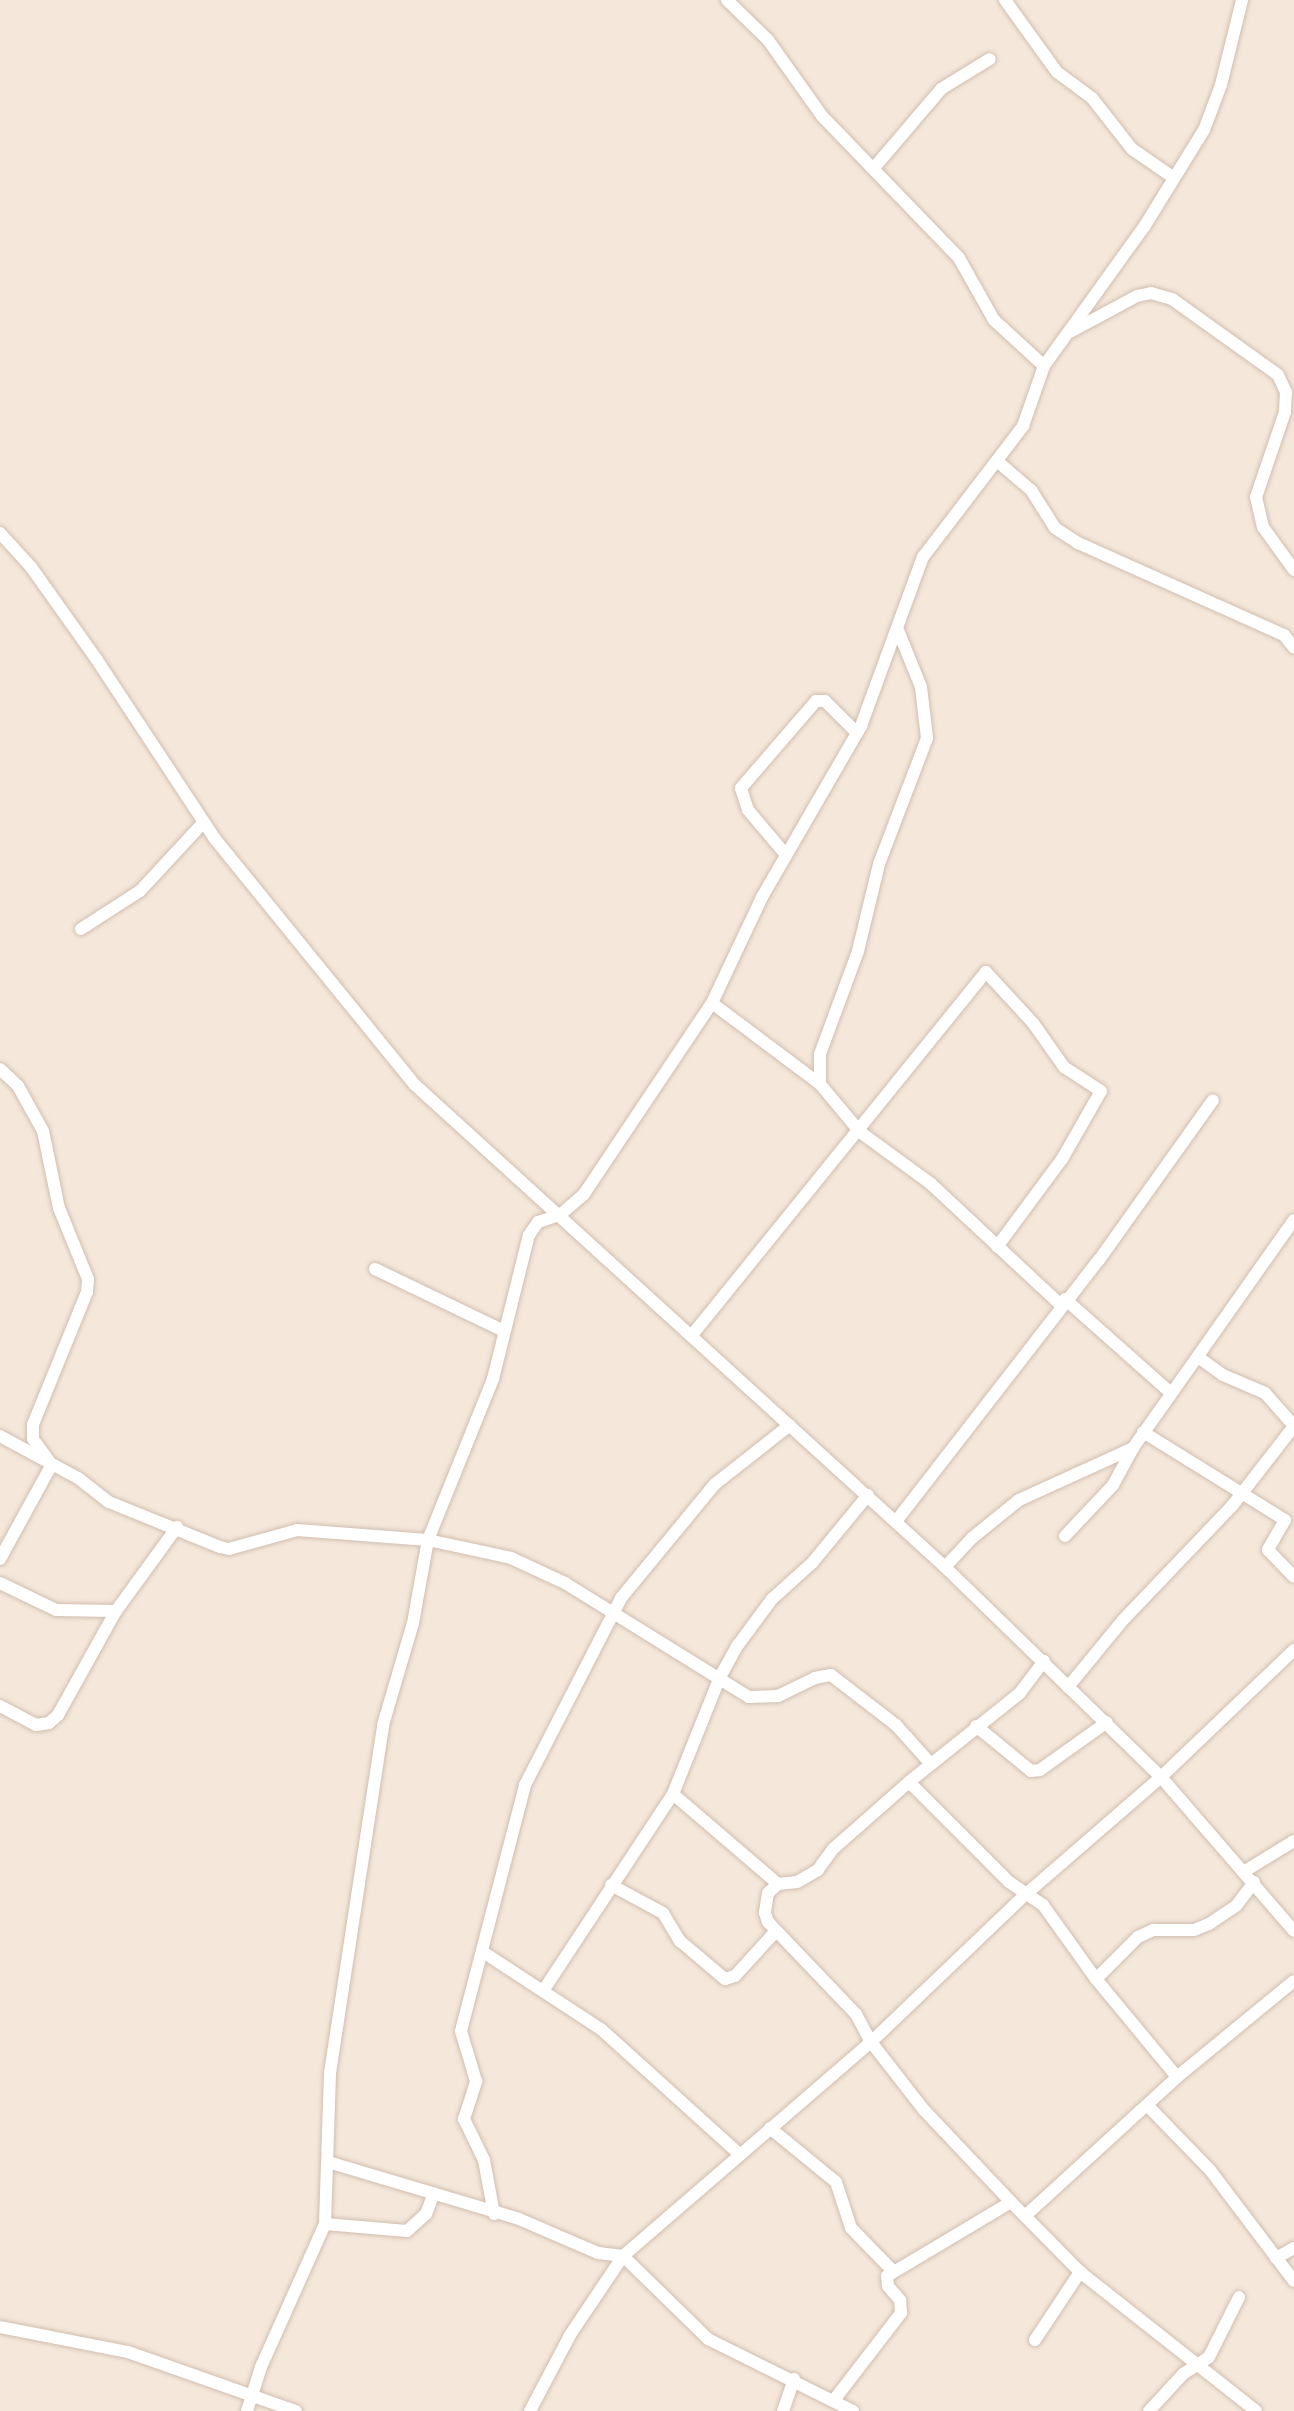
<!DOCTYPE html>
<html>
<head>
<meta charset="utf-8">
<style>
	body { margin:0 }
	#map { position:relative; width:1294px; height:2411px; overflow:hidden; background:#fdf6ec; font-family:"Sofia Sans Condensed",sans-serif }
	div>[style] { position:absolute }
	.residential>* { inset:0; background:#f5e8da; transform-origin:0 0 }
	.roads { filter:drop-shadow(0 0 2px #d1beb0) drop-shadow(0 0 2px #d1beb0) }
	.minor>* { height:12px; margin:-6px; padding:0 6px; transform-origin:6px; border-radius:6px; background:#fff }
	span { translate:-50% -50%; white-space:nowrap; text-align:center; line-height:1.15; -webkit-text-stroke:7px #fffaf3; paint-order:stroke }
</style>
</head>
<body>
<div id="map">
	<div class="residential">
		<div style="left:0;top:0;width:1294px;height:2411px"></div>
	</div>
	<div class="roads">
		<div class="minor">
			<div style="left:727px;top:0;width:57px;rotate:44.3deg"></div>
			<div style="left:768px;top:40px;width:93px;rotate:54.6deg"></div>
			<div style="left:822px;top:116px;width:197px;rotate:46deg"></div>
			<div style="left:959px;top:258px;width:71px;rotate:60.6deg"></div>
			<div style="left:994px;top:320px;width:68px;rotate:42.6deg"></div>
			<div style="left:1005px;top:0;width:89px;rotate:54.2deg"></div>
			<div style="left:1057px;top:72px;width:44px;rotate:36.6deg"></div>
			<div style="left:1092px;top:98px;width:65px;rotate:51.9deg"></div>
			<div style="left:1132px;top:149px;width:51px;rotate:34.6deg"></div>
			<div style="left:873px;top:169px;width:105px;rotate:-49.6deg"></div>
			<div style="left:941px;top:89px;width:57px;rotate:-31.5deg"></div>
			<div style="left:1070px;top:332px;width:76px;rotate:-28.2deg"></div>
			<div style="left:1137px;top:296px;width:14px;rotate:-12deg"></div>
			<div style="left:1151px;top:293px;width:22px;rotate:16deg"></div>
			<div style="left:1172px;top:299px;width:130px;rotate:35.6deg"></div>
			<div style="left:1278px;top:375px;width:19px;rotate:65deg"></div>
			<div style="left:1286px;top:392px;width:20px;rotate:93deg"></div>
			<div style="left:1285px;top:412px;width:90px;rotate:108.8deg"></div>
			<div style="left:1256px;top:497px;width:31px;rotate:77deg"></div>
			<div style="left:1263px;top:527px;width:53px;rotate:54.2deg"></div>
			<div style="left:997px;top:461px;width:45px;rotate:40.5deg"></div>
			<div style="left:1031px;top:490px;width:45px;rotate:57.7deg"></div>
			<div style="left:1055px;top:528px;width:27px;rotate:33deg"></div>
			<div style="left:1078px;top:543px;width:226px;rotate:24.1deg"></div>
			<div style="left:1284px;top:635px;width:16px;rotate:52deg"></div>
			<div style="left:0;top:533px;width:46px;rotate:47.6deg"></div>
			<div style="left:31px;top:567px;width:114px;rotate:54.6deg"></div>
			<div style="left:97px;top:660px;width:214px;rotate:56.6deg"></div>
			<div style="left:215px;top:839px;width:316px;rotate:50.9deg"></div>
			<div style="left:414px;top:1084px;width:718px;rotate:42.29deg"></div>
			<div style="left:945px;top:1567px;width:301px;rotate:44.2deg"></div>
			<div style="left:1161px;top:1777px;width:203px;rotate:49.2deg"></div>
			<div style="left:786px;top:855px;width:59px;rotate:-130.2deg"></div>
			<div style="left:748px;top:810px;width:23px;rotate:-108deg"></div>
			<div style="left:741px;top:788px;width:115px;rotate:-49.2deg"></div>
			<div style="left:816px;top:701px;width:9px"></div>
			<div style="left:825px;top:701px;width:45px;rotate:45deg"></div>
			<div style="left:81px;top:929px;width:70px;rotate:-32.8deg"></div>
			<div style="left:140px;top:891px;width:94px;rotate:-47.2deg"></div>
			<div style="left:712px;top:1003px;width:135px;rotate:36.9deg"></div>
			<div style="left:820px;top:1084px;width:62px;rotate:50.2deg"></div>
			<div style="left:860px;top:1132px;width:87px;rotate:36.1deg"></div>
			<div style="left:930px;top:1183px;width:179px;rotate:43deg"></div>
			<div style="left:0;top:1069px;width:25px;rotate:43deg"></div>
			<div style="left:18px;top:1086px;width:51px;rotate:60.9deg"></div>
			<div style="left:43px;top:1131px;width:79px;rotate:78.3deg"></div>
			<div style="left:59px;top:1208px;width:77px;rotate:67.8deg"></div>
			<div style="left:88px;top:1279px;width:13px;rotate:94deg"></div>
			<div style="left:87px;top:1292px;width:143px;rotate:112.2deg"></div>
			<div style="left:33px;top:1424px;width:15px;rotate:90deg"></div>
			<div style="left:33px;top:1439px;width:27px;rotate:54deg"></div>
			<div style="left:820px;top:1084px;width:30px;rotate:-90deg"></div>
			<div style="left:820px;top:1054px;width:110px;rotate:-69.7deg"></div>
			<div style="left:858px;top:951px;width:89px;rotate:-76.4deg"></div>
			<div style="left:879px;top:864px;width:135px;rotate:-69.1deg"></div>
			<div style="left:927px;top:738px;width:51px;rotate:-96.7deg"></div>
			<div style="left:921px;top:687px;width:61px;rotate:-112deg"></div>
			<div style="left:375px;top:1269px;width:143px;rotate:25.7deg"></div>
			<div style="left:1065px;top:1299px;width:142px;rotate:41.6deg"></div>
			<div style="left:692px;top:1335px;width:467px;rotate:-51deg"></div>
			<div style="left:986px;top:972px;width:69px;rotate:47.3deg"></div>
			<div style="left:1033px;top:1023px;width:54px;rotate:54.8deg"></div>
			<div style="left:1064px;top:1067px;width:44px;rotate:33deg"></div>
			<div style="left:1101px;top:1091px;width:78px;rotate:119.8deg"></div>
			<div style="left:1062px;top:1159px;width:109px;rotate:126.5deg"></div>
			<div style="left:1198px;top:1357px;width:31px;rotate:36deg"></div>
			<div style="left:1223px;top:1375px;width:46px;rotate:23.2deg"></div>
			<div style="left:1265px;top:1393px;width:44px;rotate:48.7deg"></div>
			<div style="left:1143px;top:1432px;width:167px;rotate:31.8deg"></div>
			<div style="left:1285px;top:1520px;width:34px;rotate:120deg"></div>
			<div style="left:1268px;top:1550px;width:37px;rotate:46deg"></div>
			<div style="left:0;top:1436px;width:89px;rotate:28.3deg"></div>
			<div style="left:78px;top:1478px;width:39px;rotate:38deg"></div>
			<div style="left:109px;top:1502px;width:120px;rotate:22.1deg"></div>
			<div style="left:220px;top:1547px;width:9px;rotate:13deg"></div>
			<div style="left:229px;top:1549px;width:71px;rotate:-15.6deg"></div>
			<div style="left:297px;top:1530px;width:131px;rotate:4.4deg"></div>
			<div style="left:428px;top:1540px;width:85px;rotate:12.2deg"></div>
			<div style="left:511px;top:1558px;width:60px;rotate:24.8deg"></div>
			<div style="left:565px;top:1583px;width:216px;rotate:31.8deg"></div>
			<div style="left:749px;top:1697px;width:29px;rotate:-2deg"></div>
			<div style="left:778px;top:1696px;width:41px;rotate:-25.9deg"></div>
			<div style="left:815px;top:1678px;width:16px;rotate:-11deg"></div>
			<div style="left:831px;top:1675px;width:82px;rotate:37.6deg"></div>
			<div style="left:896px;top:1725px;width:52px;rotate:48.1deg"></div>
			<div style="left:897px;top:1520px;width:329px;rotate:-52.2deg"></div>
			<div style="left:1099px;top:1260px;width:196px;rotate:-54.5deg"></div>
			<div style="left:1065px;top:1536px;width:70px;rotate:-46.7deg"></div>
			<div style="left:1113px;top:1485px;width:42px;rotate:-61.6deg"></div>
			<div style="left:1133px;top:1448px;width:279px;rotate:-54.8deg"></div>
			<div style="left:0;top:1559px;width:108px;rotate:-61.3deg"></div>
			<div style="left:945px;top:1567px;width:40px;rotate:-47deg"></div>
			<div style="left:972px;top:1538px;width:60px;rotate:-39deg"></div>
			<div style="left:1019px;top:1500px;width:125px;rotate:-24.5deg"></div>
			<div style="left:0;top:1583px;width:62px;rotate:25.7deg"></div>
			<div style="left:56px;top:1610px;width:60px;rotate:1deg"></div>
			<div style="left:1044px;top:1661px;width:40px;rotate:127deg"></div>
			<div style="left:1020px;top:1693px;width:142px;rotate:141.3deg"></div>
			<div style="left:909px;top:1782px;width:101px;rotate:138.6deg"></div>
			<div style="left:833px;top:1849px;width:26px;rotate:126deg"></div>
			<div style="left:818px;top:1870px;width:24px;rotate:150deg"></div>
			<div style="left:797px;top:1882px;width:19px;rotate:174deg"></div>
			<div style="left:778px;top:1884px;width:13px;rotate:138deg"></div>
			<div style="left:768px;top:1893px;width:20px;rotate:99deg"></div>
			<div style="left:765px;top:1913px;width:9px;rotate:72deg"></div>
			<div style="left:768px;top:1922px;width:127px;rotate:46.3deg"></div>
			<div style="left:856px;top:2014px;width:32px;rotate:62deg"></div>
			<div style="left:871px;top:2042px;width:86px;rotate:52.1deg"></div>
			<div style="left:924px;top:2110px;width:127px;rotate:46.6deg"></div>
			<div style="left:1011px;top:2202px;width:98px;rotate:45.4deg"></div>
			<div style="left:1080px;top:2272px;width:224px;rotate:38.3deg"></div>
			<div style="left:1068px;top:1687px;width:87px;rotate:-50.6deg"></div>
			<div style="left:1123px;top:1620px;width:158px;rotate:-46.3deg"></div>
			<div style="left:1232px;top:1506px;width:101px;rotate:-52.2deg"></div>
			<div style="left:0;top:1706px;width:41px;rotate:27.8deg"></div>
			<div style="left:36px;top:1725px;width:13px;rotate:-9deg"></div>
			<div style="left:49px;top:1723px;width:12px;rotate:-42deg"></div>
			<div style="left:58px;top:1715px;width:119px;rotate:-60.9deg"></div>
			<div style="left:116px;top:1611px;width:104px;rotate:-54deg"></div>
			<div style="left:976px;top:1726px;width:71px;rotate:39.3deg"></div>
			<div style="left:1031px;top:1771px;width:9px;rotate:-6deg"></div>
			<div style="left:1040px;top:1770px;width:82px;rotate:-35.6deg"></div>
			<div style="left:909px;top:1782px;width:141px;rotate:45deg"></div>
			<div style="left:1009px;top:1882px;width:41px;rotate:34.1deg"></div>
			<div style="left:1043px;top:1905px;width:91px;rotate:54.4deg"></div>
			<div style="left:1096px;top:1979px;width:127px;rotate:50.4deg"></div>
			<div style="left:673px;top:1794px;width:138px;rotate:40.6deg"></div>
			<div style="left:1245px;top:1871px;width:57px;rotate:-31.5deg"></div>
			<div style="left:611px;top:1885px;width:59px;rotate:28.3deg"></div>
			<div style="left:663px;top:1913px;width:33px;rotate:59deg"></div>
			<div style="left:680px;top:1941px;width:59px;rotate:40.2deg"></div>
			<div style="left:725px;top:1979px;width:10px;rotate:-17deg"></div>
			<div style="left:735px;top:1976px;width:61px;rotate:-47.7deg"></div>
			<div style="left:483px;top:1952px;width:142px;rotate:33.2deg"></div>
			<div style="left:602px;top:2030px;width:185px;rotate:42.1deg"></div>
			<div style="left:1096px;top:1979px;width:59px;rotate:-45deg"></div>
			<div style="left:1138px;top:1937px;width:17px;rotate:-25deg"></div>
			<div style="left:1153px;top:1930px;width:41px"></div>
			<div style="left:1194px;top:1930px;width:16px;rotate:-22deg"></div>
			<div style="left:1209px;top:1924px;width:32px;rotate:-34deg"></div>
			<div style="left:1236px;top:1906px;width:30px;rotate:-53deg"></div>
			<div style="left:543px;top:1991px;width:236px;rotate:-56.6deg"></div>
			<div style="left:673px;top:1794px;width:126px;rotate:-68.1deg"></div>
			<div style="left:720px;top:1677px;width:37px;rotate:-61deg"></div>
			<div style="left:738px;top:1645px;width:57px;rotate:-53.5deg"></div>
			<div style="left:772px;top:1599px;width:54px;rotate:-42deg"></div>
			<div style="left:812px;top:1563px;width:88px;rotate:-50.5deg"></div>
			<div style="left:1147px;top:2105px;width:91px;rotate:45.9deg"></div>
			<div style="left:1210px;top:2170px;width:139px;rotate:52.9deg"></div>
			<div style="left:770px;top:2128px;width:85px;rotate:39.3deg"></div>
			<div style="left:836px;top:2182px;width:48px;rotate:71.9deg"></div>
			<div style="left:851px;top:2228px;width:60px;rotate:45.7deg"></div>
			<div style="left:328px;top:2162px;width:199px;rotate:16.6deg"></div>
			<div style="left:519px;top:2219px;width:86px;rotate:23.3deg"></div>
			<div style="left:598px;top:2253px;width:25px;rotate:7deg"></div>
			<div style="left:623px;top:2256px;width:119px;rotate:44.3deg"></div>
			<div style="left:708px;top:2339px;width:162px;rotate:26.4deg"></div>
			<div style="left:494px;top:2214px;width:55px;rotate:-100.5deg"></div>
			<div style="left:484px;top:2160px;width:46px;rotate:-116deg"></div>
			<div style="left:464px;top:2119px;width:40px;rotate:-72deg"></div>
			<div style="left:476px;top:2081px;width:52px;rotate:-106.7deg"></div>
			<div style="left:461px;top:2031px;width:254px;rotate:-75.4deg"></div>
			<div style="left:525px;top:1785px;width:210px;rotate:-62.8deg"></div>
			<div style="left:621px;top:1598px;width:148px;rotate:-50.5deg"></div>
			<div style="left:715px;top:1484px;width:95px;rotate:-38.2deg"></div>
			<div style="left:1025px;top:2216px;width:206px;rotate:-42.4deg"></div>
			<div style="left:1177px;top:2077px;width:151px;rotate:-39.4deg"></div>
			<div style="left:325px;top:2224px;width:82px;rotate:4.9deg"></div>
			<div style="left:407px;top:2231px;width:25px;rotate:-42deg"></div>
			<div style="left:426px;top:2214px;width:22px;rotate:-69deg"></div>
			<div style="left:1276px;top:2258px;width:21px;rotate:-29deg"></div>
			<div style="left:0;top:2327px;width:130px;rotate:11.1deg"></div>
			<div style="left:128px;top:2352px;width:178px;rotate:19.4deg"></div>
			<div style="left:1035px;top:2340px;width:82px;rotate:-56.5deg"></div>
			<div style="left:834px;top:2400px;width:110px;rotate:-52.4deg"></div>
			<div style="left:901px;top:2313px;width:13px;rotate:-94deg"></div>
			<div style="left:900px;top:2300px;width:18px;rotate:-131deg"></div>
			<div style="left:888px;top:2286px;width:10px;rotate:-96deg"></div>
			<div style="left:887px;top:2276px;width:144px;rotate:-30.8deg"></div>
			<div style="left:247px;top:2411px;width:46px;rotate:-72.3deg"></div>
			<div style="left:261px;top:2367px;width:157px;rotate:-65.9deg"></div>
			<div style="left:325px;top:2224px;width:151px;rotate:-88.1deg"></div>
			<div style="left:330px;top:2073px;width:352px;rotate:-81.3deg"></div>
			<div style="left:383px;top:1725px;width:106px;rotate:-73.6deg"></div>
			<div style="left:413px;top:1623px;width:84px;rotate:-79.8deg"></div>
			<div style="left:428px;top:1540px;width:174px;rotate:-68deg"></div>
			<div style="left:493px;top:1379px;width:148px;rotate:-76deg"></div>
			<div style="left:529px;top:1235px;width:16px;rotate:-55deg"></div>
			<div style="left:538px;top:1222px;width:23px;rotate:-18deg"></div>
			<div style="left:560px;top:1215px;width:32px;rotate:-41deg"></div>
			<div style="left:584px;top:1194px;width:230px;rotate:-56.2deg"></div>
			<div style="left:712px;top:1003px;width:117px;rotate:-64.7deg"></div>
			<div style="left:762px;top:897px;width:198px;rotate:-59.9deg"></div>
			<div style="left:861px;top:726px;width:180px;rotate:-69.9deg"></div>
			<div style="left:923px;top:557px;width:165px;rotate:-52.6deg"></div>
			<div style="left:1023px;top:426px;width:64px;rotate:-70.7deg"></div>
			<div style="left:1044px;top:366px;width:171px;rotate:-54.3deg"></div>
			<div style="left:1144px;top:227px;width:114px;rotate:-58.3deg"></div>
			<div style="left:1204px;top:130px;width:48px;rotate:-69.3deg"></div>
			<div style="left:1221px;top:85px;width:88px;rotate:-76.1deg"></div>
			<div style="left:530px;top:2411px;width:86px;rotate:-62.2deg"></div>
			<div style="left:570px;top:2335px;width:95px;rotate:-56.1deg"></div>
			<div style="left:623px;top:2256px;width:328px;rotate:-40.8deg"></div>
			<div style="left:871px;top:2042px;width:214px;rotate:-43.7deg"></div>
			<div style="left:1026px;top:1894px;width:179px;rotate:-40.9deg"></div>
			<div style="left:1161px;top:1777px;width:184px;rotate:-43.7deg"></div>
			<div style="left:783px;top:2411px;width:34px;rotate:-71deg"></div>
			<div style="left:1149px;top:2411px;width:50px;rotate:-47.4deg"></div>
			<div style="left:1183px;top:2374px;width:31px;rotate:-33deg"></div>
			<div style="left:1209px;top:2357px;width:67px;rotate:-63.4deg"></div>
		</div>
	</div>
</div>
</body>
</html>
